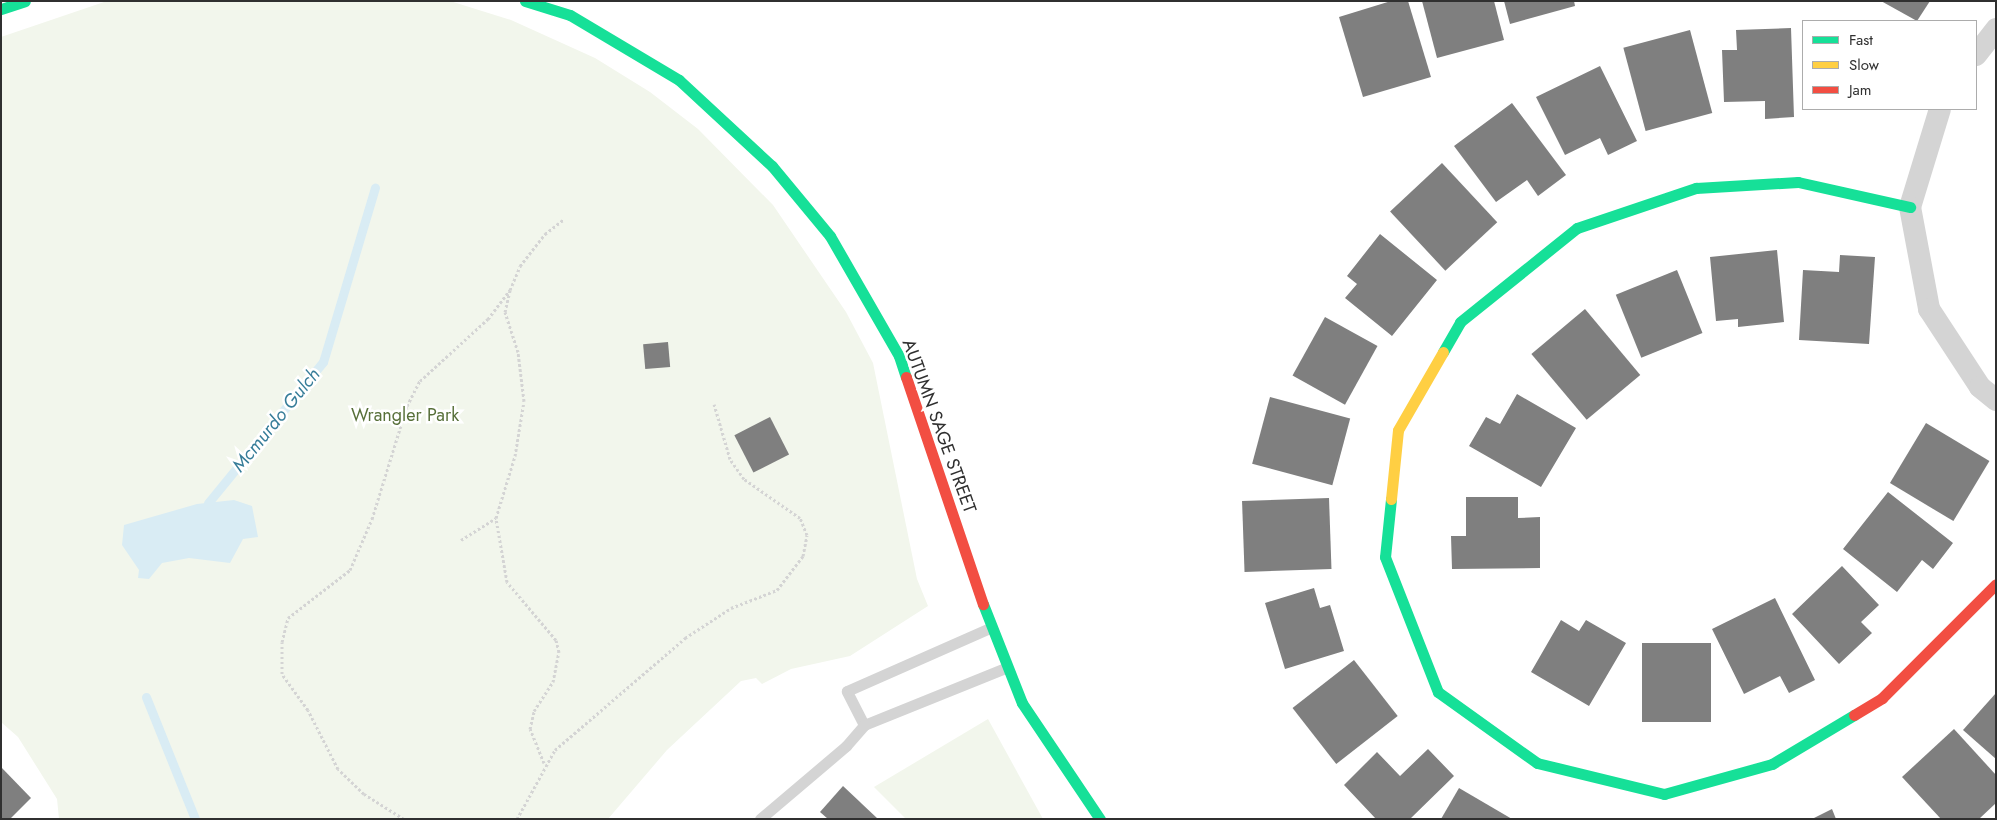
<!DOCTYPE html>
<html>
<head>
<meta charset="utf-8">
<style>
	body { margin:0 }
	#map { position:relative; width:1997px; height:820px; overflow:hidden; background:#fff; font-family:Jost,sans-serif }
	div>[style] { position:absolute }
	.green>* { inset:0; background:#f2f6ec }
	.water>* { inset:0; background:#d9ecf4 }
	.stream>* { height:9px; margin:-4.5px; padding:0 4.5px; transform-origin:4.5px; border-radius:4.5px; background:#d9ecf4 }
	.building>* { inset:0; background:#7f7f7f; transform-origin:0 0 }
	.path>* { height:3px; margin-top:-1.5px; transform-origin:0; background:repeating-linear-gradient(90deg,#d4d4d4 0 2.5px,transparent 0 5px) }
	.lane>* { height:11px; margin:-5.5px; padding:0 5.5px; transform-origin:5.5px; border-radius:5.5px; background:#d4d4d4 }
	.street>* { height:22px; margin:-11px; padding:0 11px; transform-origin:11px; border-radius:11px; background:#d4d4d4 }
	.fast>* { height:11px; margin:-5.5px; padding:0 5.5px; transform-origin:5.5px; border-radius:5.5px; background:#16e098 }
	.slow>* { height:11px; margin:-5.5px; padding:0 5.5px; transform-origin:5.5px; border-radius:5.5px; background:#ffcf43 }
	.jam>* { height:11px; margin:-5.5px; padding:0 5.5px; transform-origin:5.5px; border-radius:5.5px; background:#f24e42 }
	span { translate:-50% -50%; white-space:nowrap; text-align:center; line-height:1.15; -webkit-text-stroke:5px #fff; paint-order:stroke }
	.park-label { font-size:18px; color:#58703a }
	.street-label { font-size:18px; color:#303030 }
	.water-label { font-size:19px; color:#377d99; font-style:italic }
	.frame { position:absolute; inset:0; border:2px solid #303030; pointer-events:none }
	.legend { position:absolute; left:1802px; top:20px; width:175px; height:90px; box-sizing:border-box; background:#fff; border:1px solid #acacac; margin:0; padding:6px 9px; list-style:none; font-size:15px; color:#303030 }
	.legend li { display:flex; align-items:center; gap:10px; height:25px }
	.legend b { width:25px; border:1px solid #acacac }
</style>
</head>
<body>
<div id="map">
	<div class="green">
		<div style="clip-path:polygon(107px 1px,450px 1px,511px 20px,595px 58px,650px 92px,698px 129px,773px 205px,846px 312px,873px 363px,917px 579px,928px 606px,850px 656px,791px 669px,762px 684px,756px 678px,741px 681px,667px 750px,608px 819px,59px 819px,57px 799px,18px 737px,1px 722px,1px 37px)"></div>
		<div style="clip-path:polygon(988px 719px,1043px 819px,906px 819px,874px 787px)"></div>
	</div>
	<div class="water">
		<div style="clip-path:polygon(234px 500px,252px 506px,258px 537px,243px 539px,230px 563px,189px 558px,162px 563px,149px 579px,138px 578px,139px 570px,122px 545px,124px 525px,197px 504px)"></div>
	</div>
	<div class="stream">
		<div style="left:208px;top:503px;width:182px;rotate:-50.8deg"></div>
		<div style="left:323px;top:362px;width:182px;rotate:-73.4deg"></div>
		<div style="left:146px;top:697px;width:131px;rotate:68.1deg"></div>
	</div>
	<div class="building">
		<div style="clip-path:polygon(1391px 1px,1408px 1px,1431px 77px,1363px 97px,1339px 17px)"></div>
		<div style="clip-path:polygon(1422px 1px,1494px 1px,1504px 40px,1437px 58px)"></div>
		<div style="clip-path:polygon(1504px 1px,1574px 1px,1575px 6px,1510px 24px)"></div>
		<div style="clip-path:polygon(1881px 1px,1930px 1px,1917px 21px)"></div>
		<div style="clip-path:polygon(1791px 28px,1794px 117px,1765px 119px,1765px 101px,1724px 102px,1722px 50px,1737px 50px,1736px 30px)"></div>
		<div style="left:1690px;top:30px;width:86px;height:69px;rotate:75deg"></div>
		<div style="clip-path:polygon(1600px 66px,1637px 141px,1608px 155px,1600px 138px,1565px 155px,1536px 97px)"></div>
		<div style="clip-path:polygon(1512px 103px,1566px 175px,1538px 196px,1527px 180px,1496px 202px,1454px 146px)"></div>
		<div style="left:1442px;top:163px;width:81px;height:71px;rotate:47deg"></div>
		<div style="clip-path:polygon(1380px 234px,1437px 280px,1392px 336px,1345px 298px,1357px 284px,1347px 276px)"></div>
		<div style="clip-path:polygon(1777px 250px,1784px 322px,1738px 327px,1738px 319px,1716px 321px,1710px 257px)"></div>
		<div style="clip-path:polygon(1840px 255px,1875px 257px,1869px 344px,1799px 340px,1803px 270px,1839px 272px)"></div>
		<div style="left:1677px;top:270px;width:68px;height:66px;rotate:68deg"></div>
		<div style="left:1585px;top:309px;width:86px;height:70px;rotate:50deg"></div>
		<div style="left:1325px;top:317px;width:60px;height:67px;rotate:29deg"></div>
		<div style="left:668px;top:342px;width:25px;height:25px;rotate:85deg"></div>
		<div style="clip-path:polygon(1517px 394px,1576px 428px,1541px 487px,1469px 446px,1486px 417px,1500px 424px)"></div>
		<div style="left:1270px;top:397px;width:83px;height:69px;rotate:15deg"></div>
		<div style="left:770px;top:417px;width:42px;height:40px;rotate:63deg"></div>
		<div style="left:1926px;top:423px;width:74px;height:70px;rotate:31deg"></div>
		<div style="clip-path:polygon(1888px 492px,1953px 543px,1933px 569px,1922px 560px,1897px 592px,1843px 549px)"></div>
		<div style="clip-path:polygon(1466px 497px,1518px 497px,1518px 518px,1540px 517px,1540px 568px,1452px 569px,1451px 536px,1466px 536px)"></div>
		<div style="left:1329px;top:498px;width:71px;height:87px;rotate:88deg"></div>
		<div style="clip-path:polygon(1842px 566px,1879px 605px,1861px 622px,1872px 633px,1839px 664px,1792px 614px)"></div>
		<div style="clip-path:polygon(1314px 588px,1320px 608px,1330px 605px,1344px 651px,1285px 669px,1265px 603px)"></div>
		<div style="clip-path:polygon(1775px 598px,1815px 680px,1789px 693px,1780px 676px,1744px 694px,1712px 629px)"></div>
		<div style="clip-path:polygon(1561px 620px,1579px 631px,1586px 620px,1626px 643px,1589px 706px,1531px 672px)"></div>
		<div style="left:1642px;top:643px;width:69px;height:79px"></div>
		<div style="left:1354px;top:660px;width:71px;height:78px;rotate:52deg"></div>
		<div style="clip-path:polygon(1996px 693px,1996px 759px,1963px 730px)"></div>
		<div style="clip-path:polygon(1954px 729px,1996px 775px,1996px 803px,1979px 819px,1941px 819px,1902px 777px)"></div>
		<div style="clip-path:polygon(1428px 749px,1454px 776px,1410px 819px,1376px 819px,1344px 785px,1377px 752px,1400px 776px)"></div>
		<div style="clip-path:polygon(1px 767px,31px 798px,10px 819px,1px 819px)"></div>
		<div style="clip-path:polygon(843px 786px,878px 819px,828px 819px,820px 812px)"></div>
		<div style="clip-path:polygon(1459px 788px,1512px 819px,1441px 819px)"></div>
		<div style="clip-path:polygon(1832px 809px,1836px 819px,1812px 819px)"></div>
	</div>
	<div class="path">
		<div style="left:461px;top:540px;width:41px;rotate:-32.2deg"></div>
		<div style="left:544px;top:763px;width:37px;rotate:-112deg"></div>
		<div style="left:530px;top:729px;width:18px;rotate:-77deg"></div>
		<div style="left:534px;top:711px;width:35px;rotate:-57deg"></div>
		<div style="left:553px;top:682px;width:31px;rotate:-79deg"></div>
		<div style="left:559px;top:652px;width:12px;rotate:-104deg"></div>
		<div style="left:556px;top:640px;width:76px;rotate:-130.2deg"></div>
		<div style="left:507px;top:582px;width:65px;rotate:-99.8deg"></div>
		<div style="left:496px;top:518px;width:65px;rotate:-73deg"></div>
		<div style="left:515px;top:456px;width:56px;rotate:-80.7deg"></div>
		<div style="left:524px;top:401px;width:49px;rotate:-97deg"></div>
		<div style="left:518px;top:352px;width:42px;rotate:-108deg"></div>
		<div style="left:505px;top:312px;width:23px;rotate:-77deg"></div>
		<div style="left:510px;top:290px;width:26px;rotate:-67deg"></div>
		<div style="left:520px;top:266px;width:41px;rotate:-52deg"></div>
		<div style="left:545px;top:234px;width:24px;rotate:-38deg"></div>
		<div style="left:404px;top:819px;width:47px;rotate:-148deg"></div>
		<div style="left:364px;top:794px;width:36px;rotate:-136deg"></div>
		<div style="left:338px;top:769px;width:66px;rotate:-117deg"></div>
		<div style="left:308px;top:710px;width:44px;rotate:-125.8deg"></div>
		<div style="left:282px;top:674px;width:32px;rotate:-90deg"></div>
		<div style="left:282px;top:642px;width:25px;rotate:-76deg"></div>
		<div style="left:288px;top:618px;width:78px;rotate:-37.7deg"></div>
		<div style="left:350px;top:570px;width:56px;rotate:-66.7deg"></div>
		<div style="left:372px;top:519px;width:118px;rotate:-72.8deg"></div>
		<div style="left:407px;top:406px;width:28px;rotate:-63deg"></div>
		<div style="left:420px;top:381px;width:92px;rotate:-42.4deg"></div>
		<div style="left:488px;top:319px;width:36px;rotate:-53deg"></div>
		<div style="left:517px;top:819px;width:79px;rotate:-61.2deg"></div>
		<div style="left:555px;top:750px;width:172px;rotate:-40.7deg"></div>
		<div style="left:685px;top:638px;width:55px;rotate:-33.1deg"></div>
		<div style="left:731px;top:608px;width:49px;rotate:-21.4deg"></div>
		<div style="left:777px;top:590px;width:43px;rotate:-52.6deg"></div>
		<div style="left:803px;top:556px;width:21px;rotate:-79deg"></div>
		<div style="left:807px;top:535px;width:18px;rotate:-112deg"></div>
		<div style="left:800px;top:518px;width:68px;rotate:-145.1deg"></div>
		<div style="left:744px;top:479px;width:24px;rotate:-125deg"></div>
		<div style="left:730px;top:459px;width:57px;rotate:-106.2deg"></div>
	</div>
	<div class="lane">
		<div style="left:864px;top:725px;width:38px;rotate:-117deg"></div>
		<div style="left:847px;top:691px;width:156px;rotate:-23.8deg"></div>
		<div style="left:760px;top:819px;width:113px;rotate:-40.3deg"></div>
		<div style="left:846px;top:746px;width:28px;rotate:-49deg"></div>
		<div style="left:864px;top:725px;width:152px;rotate:-22deg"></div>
	</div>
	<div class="street">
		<div style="left:1976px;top:55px;width:33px;rotate:-52deg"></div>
		<div style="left:1940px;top:109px;width:102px;rotate:107deg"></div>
		<div style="left:1910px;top:207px;width:104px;rotate:79.4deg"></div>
		<div style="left:1929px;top:309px;width:93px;rotate:56.8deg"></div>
		<div style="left:1980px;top:387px;width:21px;rotate:39deg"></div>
	</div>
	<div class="fast">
		<div style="left:525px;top:1px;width:47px;rotate:17.3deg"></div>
		<div style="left:570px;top:15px;width:127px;rotate:30.8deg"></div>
		<div style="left:679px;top:80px;width:127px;rotate:42.8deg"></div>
		<div style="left:772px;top:166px;width:91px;rotate:50.4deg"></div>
		<div style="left:830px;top:236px;width:138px;rotate:60.1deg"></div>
		<div style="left:899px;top:356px;width:22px;rotate:72deg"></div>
		<div style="left:1px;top:9px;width:25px;rotate:-18deg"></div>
		<div style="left:1443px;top:352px;width:34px;rotate:-60deg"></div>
		<div style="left:1460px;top:322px;width:150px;rotate:-38.8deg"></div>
		<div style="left:1577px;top:228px;width:126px;rotate:-18.6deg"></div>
		<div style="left:1696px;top:188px;width:102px;rotate:-3.4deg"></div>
		<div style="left:1798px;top:182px;width:115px;rotate:12.6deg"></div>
		<div style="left:1391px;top:499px;width:58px;rotate:95.9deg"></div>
		<div style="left:1385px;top:557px;width:145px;rotate:68.6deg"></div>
		<div style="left:1438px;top:692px;width:122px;rotate:35.6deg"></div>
		<div style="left:1537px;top:763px;width:131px;rotate:13.7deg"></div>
		<div style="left:1664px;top:794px;width:112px;rotate:-15.5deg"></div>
		<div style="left:1772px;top:764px;width:96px;rotate:-30.9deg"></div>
		<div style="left:983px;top:604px;width:106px;rotate:68.5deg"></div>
		<div style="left:1022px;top:703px;width:140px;rotate:56.1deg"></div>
	</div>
	<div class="slow">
		<div style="left:1391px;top:499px;width:69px;rotate:-84.2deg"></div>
		<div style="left:1398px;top:430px;width:90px;rotate:-60deg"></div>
	</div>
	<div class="jam">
		<div style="left:906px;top:377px;width:240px;rotate:71.3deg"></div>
		<div style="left:1854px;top:715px;width:33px;rotate:-31deg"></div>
		<div style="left:1882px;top:698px;width:161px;rotate:-45deg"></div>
	</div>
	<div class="park-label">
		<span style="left:405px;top:415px">Wrangler Park</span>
	</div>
	<div class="street-label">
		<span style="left:939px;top:426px;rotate:70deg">AUTUMN SAGE STREET</span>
	</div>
	<div class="water-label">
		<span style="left:276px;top:420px;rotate:-51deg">Mcmurdo Gulch</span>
	</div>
	<div class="frame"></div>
	<ul class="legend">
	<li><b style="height:6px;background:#16e098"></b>Fast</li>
	<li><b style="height:6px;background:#ffcf43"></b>Slow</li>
	<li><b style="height:6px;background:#f24e42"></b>Jam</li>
	</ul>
</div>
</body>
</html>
